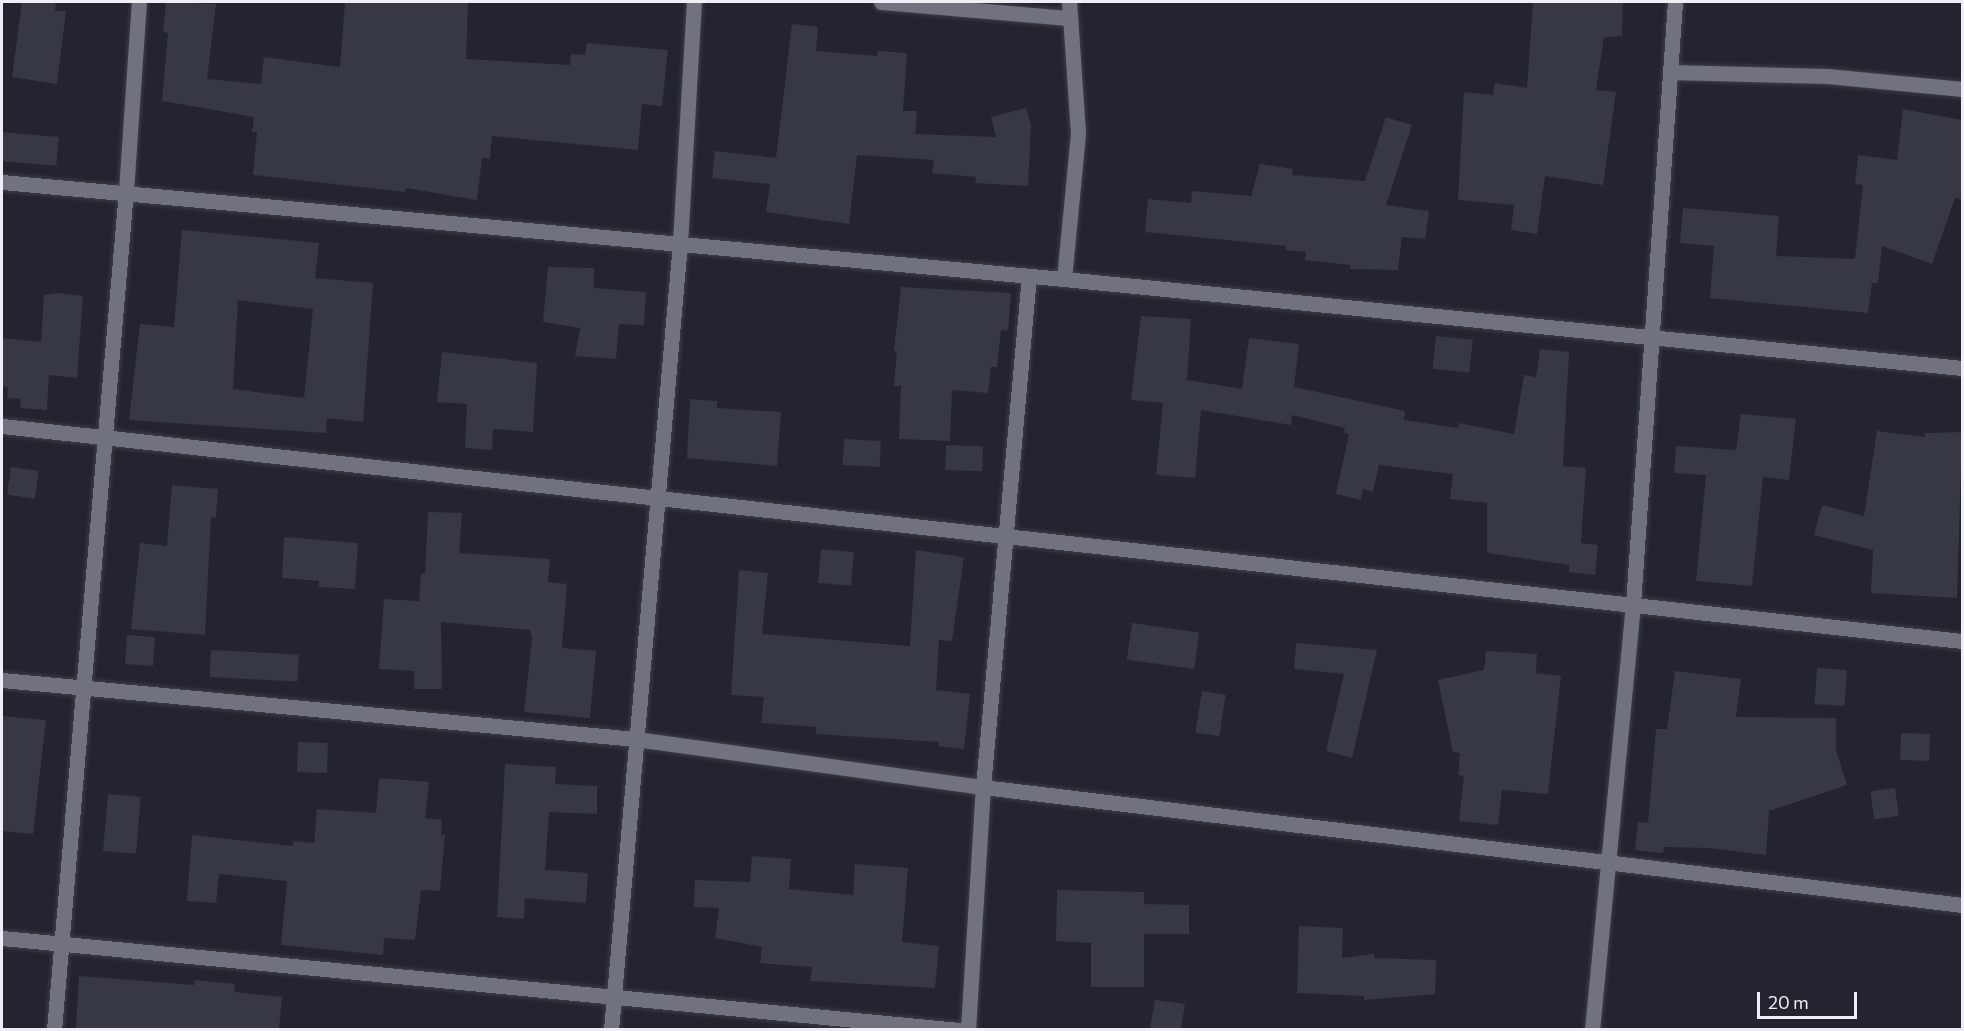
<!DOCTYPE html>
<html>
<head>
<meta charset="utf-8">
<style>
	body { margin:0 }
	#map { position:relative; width:1964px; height:1031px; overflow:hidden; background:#23242f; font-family:Commissioner,sans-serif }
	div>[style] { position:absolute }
	.building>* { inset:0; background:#363843; transform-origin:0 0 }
	.roads { filter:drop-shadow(0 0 2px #3e3f48) drop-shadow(0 0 2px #3e3f48) }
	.minor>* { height:15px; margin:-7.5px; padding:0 7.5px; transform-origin:7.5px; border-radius:7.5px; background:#70727f }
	span { translate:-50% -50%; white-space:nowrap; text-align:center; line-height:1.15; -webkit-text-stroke:4.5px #23242f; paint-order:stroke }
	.frame { position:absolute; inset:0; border:3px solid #eeeff6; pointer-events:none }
	.scale { position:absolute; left:1757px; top:992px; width:100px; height:27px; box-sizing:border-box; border:3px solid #eeeff6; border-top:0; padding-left:8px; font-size:18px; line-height:21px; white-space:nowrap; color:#eeeff6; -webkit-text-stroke:4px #23242f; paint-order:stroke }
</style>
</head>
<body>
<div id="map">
	<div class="building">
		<div style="clip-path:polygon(22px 2px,56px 2px,55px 11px,66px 11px,57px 84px,12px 77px)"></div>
		<div style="clip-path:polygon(166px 2px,216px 4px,207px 79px,261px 84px,264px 57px,340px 67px,345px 2px,468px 2px,466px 59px,570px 65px,571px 54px,585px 55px,587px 43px,668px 50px,662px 106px,642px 104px,638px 150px,492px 136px,490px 159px,482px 158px,477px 200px,406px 188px,405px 192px,253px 175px,257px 132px,252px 132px,254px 117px,162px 101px,168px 33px,163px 32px)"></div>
		<div style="clip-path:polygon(1533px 2px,1623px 2px,1622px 36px,1604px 37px,1596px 90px,1616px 92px,1603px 185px,1545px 176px,1537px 234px,1511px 230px,1514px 205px,1458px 200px,1464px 92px,1493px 95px,1495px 83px,1527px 88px)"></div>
		<div style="clip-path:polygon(792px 24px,818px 27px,816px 51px,877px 56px,878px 51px,907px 53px,903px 111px,917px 111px,915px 134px,996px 137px,991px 117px,1026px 108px,1031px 125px,1028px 186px,975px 183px,976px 177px,932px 173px,934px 160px,857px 155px,849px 224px,766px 212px,770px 184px,712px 178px,715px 151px,776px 158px)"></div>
		<div style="clip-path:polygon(1903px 109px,1962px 120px,1962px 200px,1955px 198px,1932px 264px,1882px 246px,1878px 283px,1872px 283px,1868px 313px,1710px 298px,1714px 246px,1680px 243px,1683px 208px,1779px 216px,1776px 256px,1855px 259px,1863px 185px,1855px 184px,1858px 155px,1897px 160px)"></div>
		<div style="clip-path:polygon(1386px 117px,1412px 125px,1386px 205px,1429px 211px,1425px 239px,1402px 237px,1398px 270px,1350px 269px,1350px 265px,1305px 260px,1306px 252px,1286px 250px,1286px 246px,1145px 232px,1148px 199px,1191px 203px,1192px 191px,1251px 196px,1260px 164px,1293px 169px,1292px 175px,1365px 181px)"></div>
		<div style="left:2px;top:132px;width:57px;height:29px;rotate:5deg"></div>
		<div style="clip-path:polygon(evenodd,182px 230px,319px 243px,315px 278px,373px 283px,363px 422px,327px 418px,326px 433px,129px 420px,140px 324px,174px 327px,182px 230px,238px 300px,313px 309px,304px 398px,233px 389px,238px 300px)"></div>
		<div style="clip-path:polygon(548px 267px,594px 268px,594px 288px,646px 292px,644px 325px,619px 324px,616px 359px,575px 356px,580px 328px,543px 322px)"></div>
		<div style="clip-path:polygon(901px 287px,1011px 293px,1008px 331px,1001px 330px,997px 367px,991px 367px,988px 393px,952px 390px,950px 441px,899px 439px,901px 386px,894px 386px,897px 351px,894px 351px)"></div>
		<div style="clip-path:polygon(57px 293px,83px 296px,77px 378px,49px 375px,47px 410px,20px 408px,21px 399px,7px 398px,8px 387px,2px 386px,2px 338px,41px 342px,44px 295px)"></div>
		<div style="clip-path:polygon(1141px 316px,1191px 319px,1187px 380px,1242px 389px,1249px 338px,1299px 344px,1294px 387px,1405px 411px,1404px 420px,1458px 428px,1459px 423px,1514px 434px,1524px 375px,1536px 377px,1540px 349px,1569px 352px,1563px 466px,1586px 468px,1581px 543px,1598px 545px,1595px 575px,1569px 572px,1569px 565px,1487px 553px,1487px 503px,1450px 499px,1453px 474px,1379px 465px,1373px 492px,1363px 489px,1361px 500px,1336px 494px,1349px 434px,1344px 433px,1345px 428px,1292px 415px,1291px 425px,1201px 410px,1195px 478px,1156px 475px,1163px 403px,1131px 400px)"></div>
		<div style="left:1436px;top:336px;width:37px;height:33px;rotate:6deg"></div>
		<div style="clip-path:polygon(442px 352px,537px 363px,533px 432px,493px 429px,492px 450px,465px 448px,467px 404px,437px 402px)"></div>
		<div style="clip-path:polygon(690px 399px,717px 401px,717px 408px,781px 412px,777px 466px,687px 458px)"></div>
		<div style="clip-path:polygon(1741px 414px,1796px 419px,1789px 480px,1763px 477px,1752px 586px,1696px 581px,1706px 475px,1674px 473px,1676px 446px,1736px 450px)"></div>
		<div style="clip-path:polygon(1877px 431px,1925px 437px,1925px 433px,1962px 432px,1957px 598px,1871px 593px,1873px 550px,1814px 535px,1822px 505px,1864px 516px)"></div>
		<div style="left:844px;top:439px;width:37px;height:26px;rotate:3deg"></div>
		<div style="left:946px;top:445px;width:37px;height:25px;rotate:2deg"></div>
		<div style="left:11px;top:467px;width:28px;height:28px;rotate:8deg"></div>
		<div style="clip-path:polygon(172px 485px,218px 489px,216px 518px,211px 517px,205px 635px,131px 629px,140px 543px,167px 546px)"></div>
		<div style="clip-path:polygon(428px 512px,462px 513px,459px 553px,550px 559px,548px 582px,567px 584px,562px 648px,596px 651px,590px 718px,524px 712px,532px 638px,530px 630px,441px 622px,442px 689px,414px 689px,414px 671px,379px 669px,384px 599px,419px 601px,421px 574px,425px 574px)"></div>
		<div style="clip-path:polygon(284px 537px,358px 543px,355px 589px,319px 587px,319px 581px,282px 578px)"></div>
		<div style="left:821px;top:549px;width:33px;height:34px;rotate:5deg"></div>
		<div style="clip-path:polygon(916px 550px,964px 557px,952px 641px,939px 640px,936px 690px,970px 694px,964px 749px,938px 746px,939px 742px,816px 734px,816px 727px,761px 723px,764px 697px,731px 695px,739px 570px,768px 573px,762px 634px,910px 646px)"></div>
		<div style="left:1132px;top:623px;width:68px;height:37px;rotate:8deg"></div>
		<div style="left:127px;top:635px;width:28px;height:29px;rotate:4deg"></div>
		<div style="clip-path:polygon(1296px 643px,1377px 650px,1352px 758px,1326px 751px,1344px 674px,1294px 669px)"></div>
		<div style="left:211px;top:650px;width:88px;height:27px;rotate:3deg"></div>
		<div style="clip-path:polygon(1486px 651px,1537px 654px,1536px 673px,1561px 676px,1548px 794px,1502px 790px,1498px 825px,1459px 821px,1464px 776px,1458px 775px,1460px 753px,1453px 752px,1438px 680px,1484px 670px)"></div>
		<div style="left:1817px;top:668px;width:30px;height:36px;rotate:4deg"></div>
		<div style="clip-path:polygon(1675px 671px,1741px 679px,1736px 717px,1836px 718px,1836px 750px,1847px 785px,1769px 811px,1766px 855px,1709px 848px,1664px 847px,1663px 853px,1635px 850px,1638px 822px,1648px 823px,1656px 729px,1667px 729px)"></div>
		<div style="left:1202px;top:691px;width:24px;height:42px;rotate:9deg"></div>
		<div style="clip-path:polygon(2px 716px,46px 720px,33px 834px,2px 831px)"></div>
		<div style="left:1901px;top:733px;width:29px;height:27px;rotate:2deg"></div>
		<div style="left:298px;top:742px;width:30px;height:30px;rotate:2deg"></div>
		<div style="clip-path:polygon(505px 764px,556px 767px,555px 784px,597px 786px,597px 814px,549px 812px,545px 870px,588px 873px,586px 903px,525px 898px,524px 919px,497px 917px)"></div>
		<div style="clip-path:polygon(379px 778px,429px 782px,425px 818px,442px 820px,441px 835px,445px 835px,440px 891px,421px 890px,415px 940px,384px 938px,383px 955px,281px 945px,287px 881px,219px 874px,216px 903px,187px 901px,192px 835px,293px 846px,293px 841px,314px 843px,317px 809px,376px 813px)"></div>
		<div style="left:1895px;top:788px;width:28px;height:25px;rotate:82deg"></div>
		<div style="left:108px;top:794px;width:33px;height:57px;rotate:5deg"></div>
		<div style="clip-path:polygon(752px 856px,791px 859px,789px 889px,853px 895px,855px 864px,908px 868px,902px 942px,939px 946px,935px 988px,810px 981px,812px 967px,760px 963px,762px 947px,715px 938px,719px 908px,694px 907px,695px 880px,750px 882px)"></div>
		<div style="clip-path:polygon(1057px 890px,1144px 892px,1144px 904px,1189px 905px,1189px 934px,1144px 934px,1144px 987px,1091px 987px,1091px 943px,1056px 941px)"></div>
		<div style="clip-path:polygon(1299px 926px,1343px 928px,1342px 958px,1374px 954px,1374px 958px,1436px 960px,1435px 994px,1364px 1000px,1364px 996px,1297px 993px)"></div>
		<div style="clip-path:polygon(79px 976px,194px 985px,195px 980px,235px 984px,234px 992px,282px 997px,279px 1029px,76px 1029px)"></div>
		<div style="clip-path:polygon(1155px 1000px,1185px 1004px,1181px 1029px,1150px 1029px)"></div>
	</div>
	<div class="roads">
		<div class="minor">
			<div style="left:881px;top:2px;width:189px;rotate:4.9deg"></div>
			<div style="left:1670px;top:72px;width:157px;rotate:1.5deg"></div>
			<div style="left:1827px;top:76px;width:136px;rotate:5.5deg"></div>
			<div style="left:2px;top:182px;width:1066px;rotate:5.22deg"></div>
			<div style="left:1064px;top:279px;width:902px;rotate:5.66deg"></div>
			<div style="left:1064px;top:279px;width:147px;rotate:-84.5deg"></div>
			<div style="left:1078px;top:133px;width:131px;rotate:-93.9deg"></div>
			<div style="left:2px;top:426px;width:1972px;rotate:6.26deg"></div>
			<div style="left:2px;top:680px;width:637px;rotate:5.32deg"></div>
			<div style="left:636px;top:739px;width:350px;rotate:7.9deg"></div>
			<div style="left:983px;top:787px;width:986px;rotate:6.87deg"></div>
			<div style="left:2px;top:938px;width:961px;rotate:5.49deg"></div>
			<div style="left:54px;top:1030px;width:842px;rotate:-85.1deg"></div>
			<div style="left:126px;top:191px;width:189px;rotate:-86.1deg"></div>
			<div style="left:611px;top:1030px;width:790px;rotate:-84.99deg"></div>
			<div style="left:680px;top:243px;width:241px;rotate:-86.7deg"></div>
			<div style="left:968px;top:1030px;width:243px;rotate:-86.5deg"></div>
			<div style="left:983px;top:787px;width:513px;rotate:-84.86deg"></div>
			<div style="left:1592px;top:1030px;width:428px;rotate:-84.5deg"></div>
			<div style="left:1633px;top:604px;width:603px;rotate:-86.01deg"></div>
		</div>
	</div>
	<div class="frame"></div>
	<div class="scale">20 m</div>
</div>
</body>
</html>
